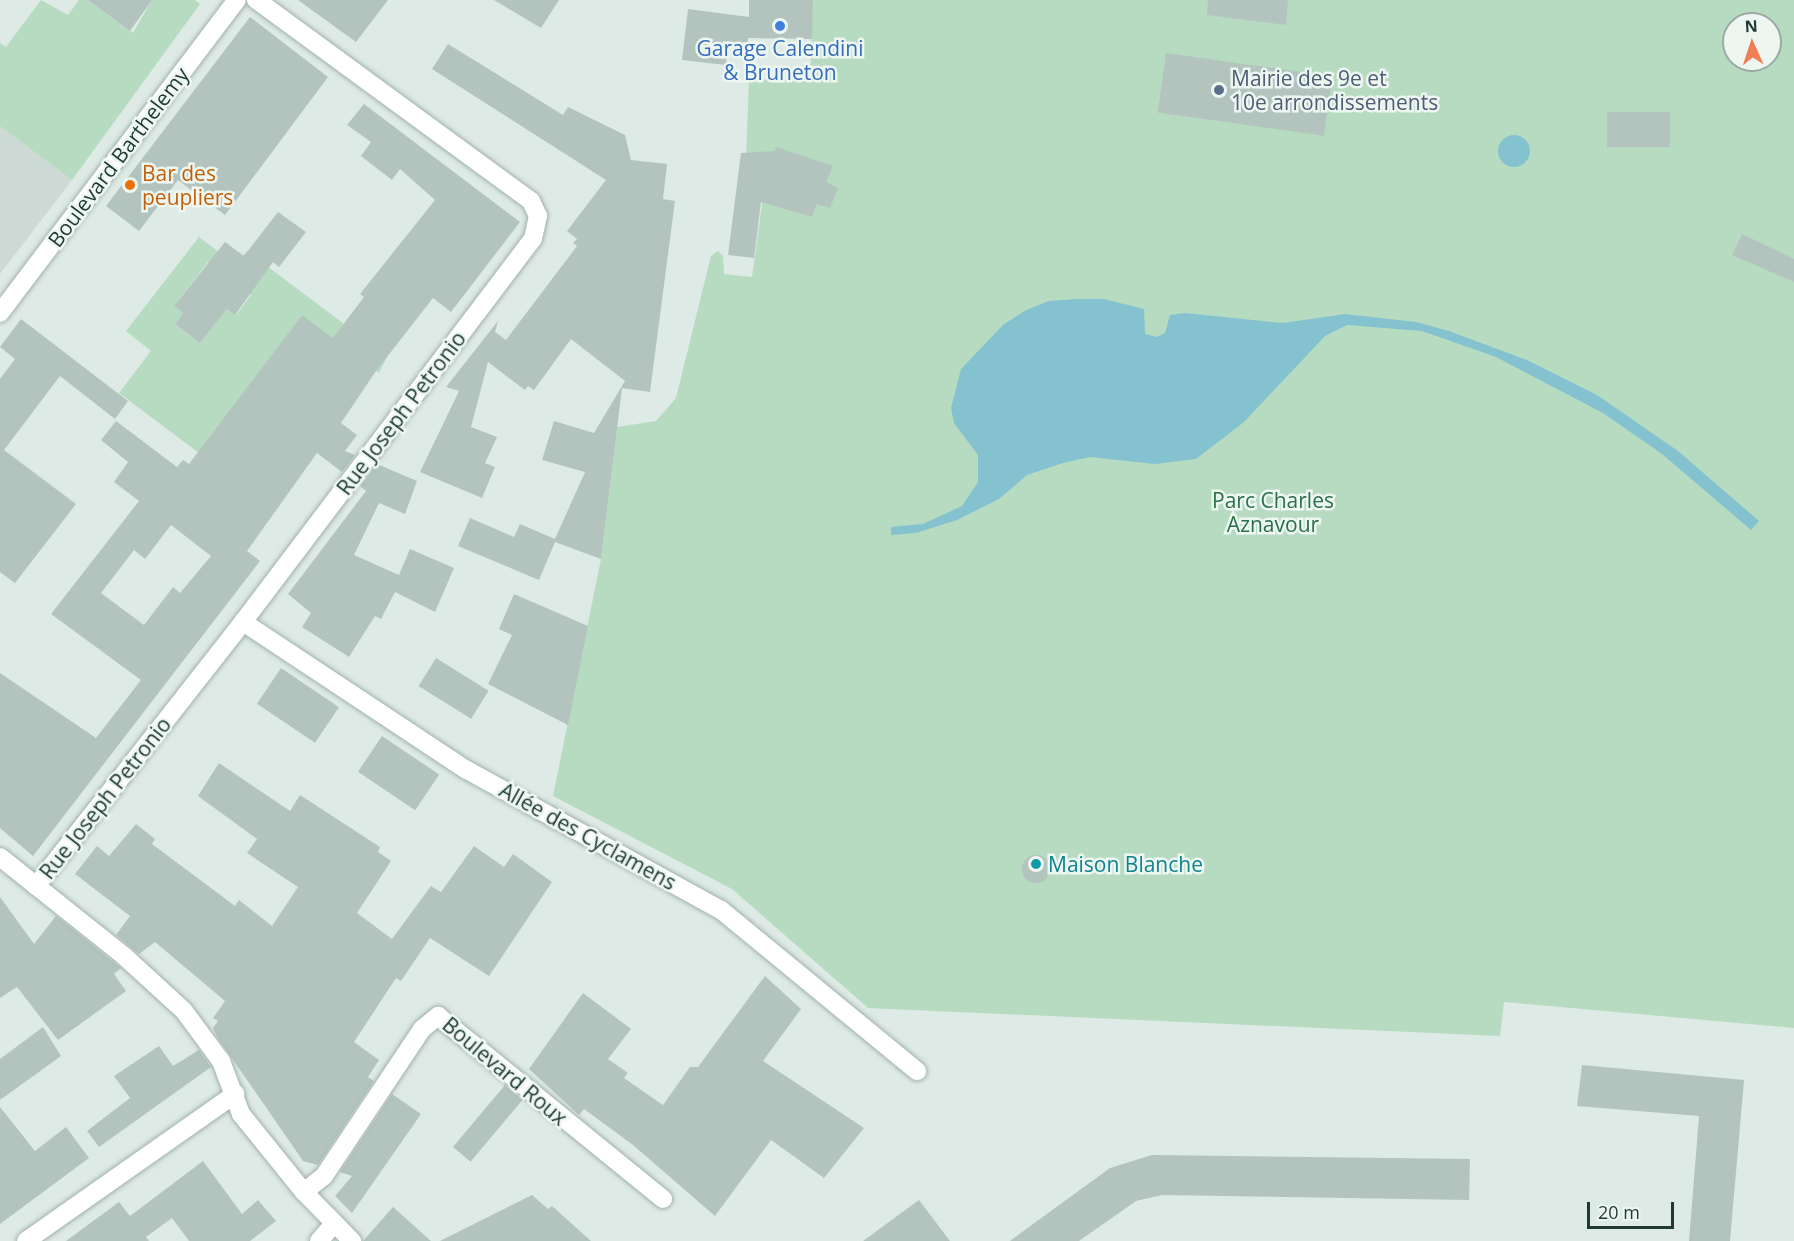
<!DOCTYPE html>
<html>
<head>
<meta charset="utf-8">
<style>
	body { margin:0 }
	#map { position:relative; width:1794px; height:1241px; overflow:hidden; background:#deeae5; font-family:"Open Sans",sans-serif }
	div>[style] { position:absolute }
	.built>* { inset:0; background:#ccd9d4 }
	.green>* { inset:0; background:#b6dbc1 }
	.water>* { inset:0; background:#84c2d0 }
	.round { border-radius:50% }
	.building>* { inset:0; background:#b3c4be; transform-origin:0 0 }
	.roads { filter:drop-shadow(0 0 2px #a1b1ac) drop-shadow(0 0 2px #a1b1ac) }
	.street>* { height:18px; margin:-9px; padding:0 9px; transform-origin:9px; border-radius:9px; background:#fff }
	.dots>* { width:16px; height:16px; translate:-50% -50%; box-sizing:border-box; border:3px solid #eef6f2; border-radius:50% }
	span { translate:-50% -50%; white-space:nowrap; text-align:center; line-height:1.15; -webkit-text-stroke:5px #eef6f2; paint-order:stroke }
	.shop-label { font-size:21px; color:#366cbe }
	.service-label { font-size:21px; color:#4e5e75 }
	.left { translate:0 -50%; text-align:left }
	.street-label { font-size:21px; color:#1f3933 }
	.food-label { font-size:21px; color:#c56008 }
	.park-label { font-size:21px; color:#2a7047 }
	.culture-label { font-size:21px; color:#0d838f }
	.north { position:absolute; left:1722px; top:12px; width:60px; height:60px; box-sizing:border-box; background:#eef6f2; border:2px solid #9baaa6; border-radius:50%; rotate:357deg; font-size:16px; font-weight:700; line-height:24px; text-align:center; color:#1f3933 }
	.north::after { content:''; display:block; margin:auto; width:21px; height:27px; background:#f27f53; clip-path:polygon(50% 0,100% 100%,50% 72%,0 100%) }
	.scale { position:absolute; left:1587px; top:1202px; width:87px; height:27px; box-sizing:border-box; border:3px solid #1f3933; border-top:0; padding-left:8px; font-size:18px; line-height:21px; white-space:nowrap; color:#1f3933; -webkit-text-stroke:4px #eef6f2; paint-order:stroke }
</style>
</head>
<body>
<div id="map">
	<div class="built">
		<div style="clip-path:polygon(0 126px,72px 180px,0 274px)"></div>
	</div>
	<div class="green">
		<div style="clip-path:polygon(41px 0,68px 15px,79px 0,88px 0,133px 33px,152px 0,195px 0,200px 4px,72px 180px,0 126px,0 43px,6px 47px)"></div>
		<div style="clip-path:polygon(evenodd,813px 0,1794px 0,1794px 1028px,1504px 1002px,1500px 1036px,868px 1008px,732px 889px,553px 796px,601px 559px,617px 427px,656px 421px,676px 398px,711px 256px,718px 251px,723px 256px,724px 274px,752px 277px,763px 197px,746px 159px,749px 79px,810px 81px,813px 0,1734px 24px,1770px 24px,1770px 60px,1734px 60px,1734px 24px)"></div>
		<div style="clip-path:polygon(evenodd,199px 237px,220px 253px,242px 257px,247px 251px,356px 333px,387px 357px,379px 373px,302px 315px,199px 453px,119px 393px,151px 351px,126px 331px,199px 237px,208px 262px,251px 295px,236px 315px,227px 309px,200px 343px,175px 324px,183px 313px,174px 306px,208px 262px)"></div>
	</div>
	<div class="water">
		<div class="round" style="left:1498px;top:135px;width:32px;height:32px"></div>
		<div style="clip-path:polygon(1077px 299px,1104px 299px,1144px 309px,1145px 334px,1157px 337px,1165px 333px,1170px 315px,1185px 313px,1283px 323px,1345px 314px,1416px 322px,1449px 331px,1527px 360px,1597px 395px,1678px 451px,1759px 521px,1751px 530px,1662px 454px,1603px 413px,1496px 357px,1422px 331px,1347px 325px,1325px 336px,1244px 422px,1196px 459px,1155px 464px,1090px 457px,1063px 463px,1027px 475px,999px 499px,957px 520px,916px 533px,891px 535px,891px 527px,923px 524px,962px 506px,978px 482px,978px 455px,954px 423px,951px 408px,961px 369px,1003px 325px,1026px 310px,1049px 301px)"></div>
	</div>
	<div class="building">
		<div style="clip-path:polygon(88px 0,152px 0,130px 31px)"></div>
		<div style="clip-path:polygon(298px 0,388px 0,356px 42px)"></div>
		<div style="clip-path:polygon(494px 0,559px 0,541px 28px)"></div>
		<div style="clip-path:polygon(749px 0,813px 0,812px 39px,748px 38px,748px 42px,728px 43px,726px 65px,682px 60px,688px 9px,749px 17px)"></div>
		<div style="clip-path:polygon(1208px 0,1288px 0,1286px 25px,1207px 15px)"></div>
		<div style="clip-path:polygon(250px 17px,328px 77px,225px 215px,178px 180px,139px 231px,106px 206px)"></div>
		<div style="clip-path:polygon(448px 44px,563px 115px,568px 107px,625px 135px,631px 160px,667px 164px,663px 199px,675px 201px,650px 392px,622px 388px,601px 559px,555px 542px,539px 580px,458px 546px,470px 518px,514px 537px,520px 524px,555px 539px,585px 472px,542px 460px,554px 421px,594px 433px,625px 381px,571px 339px,534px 390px,528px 386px,525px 390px,488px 362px,471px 427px,497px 437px,485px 463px,495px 467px,482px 498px,420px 472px,459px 391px,446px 387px,498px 321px,495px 332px,506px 340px,577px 246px,573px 243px,577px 239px,567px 231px,606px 180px,432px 69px)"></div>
		<div style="left:1166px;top:53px;width:168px;height:60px;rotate:8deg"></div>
		<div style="clip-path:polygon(evenodd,364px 104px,520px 222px,451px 312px,433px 298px,376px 371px,341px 423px,357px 435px,345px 451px,355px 455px,342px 472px,317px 453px,247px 551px,260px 561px,33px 856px,0 828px,0 673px,96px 738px,141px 680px,51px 614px,139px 501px,114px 482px,128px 462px,101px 440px,116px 421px,177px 467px,183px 460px,189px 464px,302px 315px,333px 338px,364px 297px,360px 294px,435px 200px,400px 169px,392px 180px,361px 156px,371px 142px,347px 125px,364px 104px,171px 525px,211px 556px,180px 593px,173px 587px,144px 625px,101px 593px,134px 550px,145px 559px,171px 525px)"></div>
		<div style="left:1670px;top:112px;width:35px;height:63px;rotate:90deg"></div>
		<div style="clip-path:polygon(776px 147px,833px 166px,826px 182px,838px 188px,830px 208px,817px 204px,812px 217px,761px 202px,754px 258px,728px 255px,741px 153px,775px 151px)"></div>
		<div style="clip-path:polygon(278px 212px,306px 232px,279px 267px,273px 262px,235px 315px,227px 309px,200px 343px,175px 324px,183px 313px,174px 306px,225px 242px,244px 256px)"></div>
		<div style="clip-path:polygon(1742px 234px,1794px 259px,1794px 282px,1732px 255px)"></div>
		<div style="clip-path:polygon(21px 319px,128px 401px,115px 419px,60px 376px,4px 450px,76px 504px,15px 583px,0 572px,0 379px,15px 359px,0 347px)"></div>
		<div style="clip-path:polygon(377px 464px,417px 481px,405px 514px,379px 503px,354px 555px,399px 575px,410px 549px,454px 568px,435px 612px,395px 592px,381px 619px,375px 616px,349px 657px,302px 627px,311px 613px,288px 594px,366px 491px,360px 486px)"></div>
		<div style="clip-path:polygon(514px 594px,588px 626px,568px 725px,488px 684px,512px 635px,499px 629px)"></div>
		<div style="left:436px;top:658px;width:62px;height:33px;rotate:32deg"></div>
		<div style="left:281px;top:668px;width:70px;height:43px;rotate:34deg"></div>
		<div style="left:382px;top:736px;width:69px;height:43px;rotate:34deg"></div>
		<div style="clip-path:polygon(219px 763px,290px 811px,300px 795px,380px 847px,378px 852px,391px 861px,357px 913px,392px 939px,431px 886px,441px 892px,474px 846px,504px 867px,513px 854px,552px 882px,489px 976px,430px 938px,401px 981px,396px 978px,354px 1042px,379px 1060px,368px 1077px,374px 1081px,318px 1165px,303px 1161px,218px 1038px,213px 1028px,218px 1021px,213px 1018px,225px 1001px,155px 942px,139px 954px,116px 935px,130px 916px,75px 874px,97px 846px,109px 856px,136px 824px,155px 839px,152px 844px,235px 906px,239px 900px,272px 926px,298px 887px,247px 853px,257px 839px,198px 796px)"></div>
		<div class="round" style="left:1022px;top:855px;width:28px;height:28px"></div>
		<div style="clip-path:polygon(0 897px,34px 944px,56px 916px,65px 923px,121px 968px,114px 974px,126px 991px,58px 1040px,17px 987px,0 998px)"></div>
		<div style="clip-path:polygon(765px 976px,801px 1009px,763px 1061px,864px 1128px,824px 1178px,771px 1140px,715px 1216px,633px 1145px,584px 1109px,579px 1115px,529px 1069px,583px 993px,631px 1029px,608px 1059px,628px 1073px,624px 1078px,663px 1105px,690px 1067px,698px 1067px)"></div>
		<div style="clip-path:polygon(43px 1027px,61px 1056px,0 1100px,0 1059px)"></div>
		<div style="clip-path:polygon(159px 1046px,173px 1066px,199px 1050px,211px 1067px,99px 1147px,87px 1131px,130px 1098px,114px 1076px)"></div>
		<div style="clip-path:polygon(1582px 1065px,1744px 1080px,1730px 1241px,1689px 1241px,1699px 1116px,1577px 1106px)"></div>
		<div style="left:505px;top:1085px;width:23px;height:81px;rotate:40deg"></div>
		<div style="clip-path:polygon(392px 1094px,421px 1114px,352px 1213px,335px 1196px,352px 1176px,340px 1172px)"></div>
		<div style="clip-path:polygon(0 1107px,35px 1151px,66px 1127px,89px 1158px,0 1224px)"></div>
		<div style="clip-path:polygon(1152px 1155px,1470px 1159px,1469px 1200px,1162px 1195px,1136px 1201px,1079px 1241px,1010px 1241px,1110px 1168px)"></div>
		<div style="clip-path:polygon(203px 1161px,242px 1214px,258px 1200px,276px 1221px,250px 1241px,189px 1241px,172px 1218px,146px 1237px,149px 1241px,66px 1241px,119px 1202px,130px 1216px)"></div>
		<div style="clip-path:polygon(532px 1195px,548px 1209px,552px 1206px,591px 1241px,440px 1241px)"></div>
		<div style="clip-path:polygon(919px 1200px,950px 1241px,863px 1241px)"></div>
		<div style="clip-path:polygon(393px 1207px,431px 1241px,363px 1241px)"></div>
	</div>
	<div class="roads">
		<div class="street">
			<div style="left:0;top:313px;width:393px;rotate:-52.9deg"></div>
			<div style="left:243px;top:622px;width:268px;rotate:33.5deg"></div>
			<div style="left:467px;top:770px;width:290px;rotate:28.9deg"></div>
			<div style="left:721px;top:910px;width:254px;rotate:39.4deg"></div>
			<div style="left:0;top:857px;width:159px;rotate:38.6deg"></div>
			<div style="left:124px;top:956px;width:81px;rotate:42.5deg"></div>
			<div style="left:184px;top:1011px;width:62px;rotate:53.5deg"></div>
			<div style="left:221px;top:1061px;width:57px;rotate:69.3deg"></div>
			<div style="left:241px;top:1114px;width:100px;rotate:51.1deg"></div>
			<div style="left:304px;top:1192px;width:69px;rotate:45.6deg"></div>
			<div style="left:36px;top:886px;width:335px;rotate:-51.9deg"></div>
			<div style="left:243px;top:622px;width:480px;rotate:-52.9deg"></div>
			<div style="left:533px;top:239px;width:24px;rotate:-78deg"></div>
			<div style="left:538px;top:216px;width:17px;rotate:-115deg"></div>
			<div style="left:531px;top:201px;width:341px;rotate:-143.8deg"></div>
			<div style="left:304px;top:1192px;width:26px;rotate:-39deg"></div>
			<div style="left:324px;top:1176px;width:177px;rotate:-56.3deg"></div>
			<div style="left:422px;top:1029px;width:21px;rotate:-39deg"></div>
			<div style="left:438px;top:1016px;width:290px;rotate:39.1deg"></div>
			<div style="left:26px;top:1241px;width:256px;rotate:-35.1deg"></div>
			<div style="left:319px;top:1241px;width:23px;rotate:-49deg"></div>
		</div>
	</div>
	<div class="dots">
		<div style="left:780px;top:26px;background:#3f7fe0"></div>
		<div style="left:1219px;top:90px;background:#5c6f8a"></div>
		<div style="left:130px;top:185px;background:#e8710a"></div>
		<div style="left:1036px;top:864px;background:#0f9aa8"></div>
	</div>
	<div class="shop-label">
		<span style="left:780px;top:60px">Garage Calendini<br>&amp; Bruneton</span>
	</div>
	<div class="service-label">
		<span class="left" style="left:1231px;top:90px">Mairie des 9e et<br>10e arrondissements</span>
	</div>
	<div class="street-label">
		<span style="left:118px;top:157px;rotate:-53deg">Boulevard Barthelemy</span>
		<span style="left:401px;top:413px;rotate:-53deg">Rue Joseph Petronio</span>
		<span style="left:105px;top:798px;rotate:-52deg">Rue Joseph Petronio</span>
		<span style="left:588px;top:836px;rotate:29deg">Allée des Cyclamens</span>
		<span style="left:505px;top:1071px;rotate:40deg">Boulevard Roux</span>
	</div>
	<div class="food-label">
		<span class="left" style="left:142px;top:185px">Bar des<br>peupliers</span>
	</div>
	<div class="park-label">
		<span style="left:1273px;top:512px">Parc Charles<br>Aznavour</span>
	</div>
	<div class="culture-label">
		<span class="left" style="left:1048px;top:864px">Maison Blanche</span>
	</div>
	<div class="north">N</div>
	<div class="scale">20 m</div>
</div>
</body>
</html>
